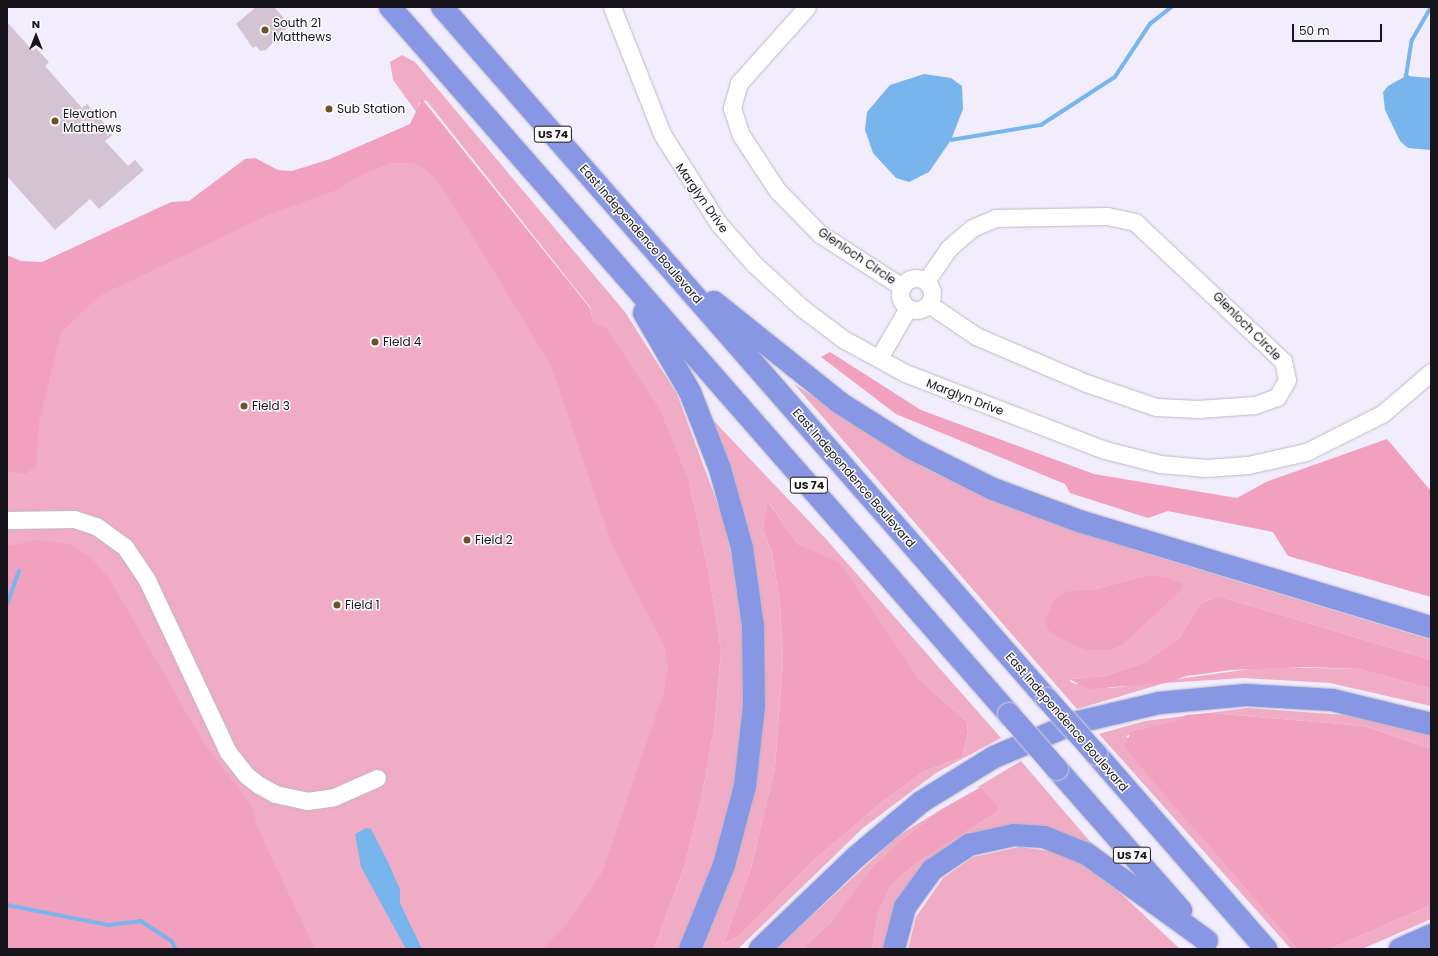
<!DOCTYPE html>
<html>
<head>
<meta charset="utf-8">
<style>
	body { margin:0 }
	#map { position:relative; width:1438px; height:956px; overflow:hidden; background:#f2edfc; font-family:Poppins,sans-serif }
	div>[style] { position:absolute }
	.green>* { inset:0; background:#efacc4 }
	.forest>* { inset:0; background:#f1a0be }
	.water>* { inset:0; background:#79b5ed }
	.stream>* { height:3.5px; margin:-1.75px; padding:0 1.75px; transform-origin:1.75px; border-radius:1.75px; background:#79b5ed }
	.building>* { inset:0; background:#d4c4d2 }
	.roads { filter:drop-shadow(0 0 1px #beb7ca) drop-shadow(0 0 1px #beb7ca) }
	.minor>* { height:17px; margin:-8.5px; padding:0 8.5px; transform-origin:8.5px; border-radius:8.5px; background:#fff }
	.minor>.ring { margin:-8.5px; padding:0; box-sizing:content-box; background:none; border:17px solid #fff; border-radius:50% }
	.highway>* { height:22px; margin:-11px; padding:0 11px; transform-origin:11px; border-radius:11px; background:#8897e4 }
	.bridges { filter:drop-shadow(0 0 1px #d1d0d1) drop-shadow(0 0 1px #d1d0d1) }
	.highway-bridge>* { height:22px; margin:-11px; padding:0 11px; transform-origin:11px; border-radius:11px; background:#8897e4 }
	.dots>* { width:11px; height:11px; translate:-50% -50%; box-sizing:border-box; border:2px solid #fdfdfd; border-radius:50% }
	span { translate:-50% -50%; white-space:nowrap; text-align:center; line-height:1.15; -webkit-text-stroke:3px #fdfdfd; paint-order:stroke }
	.shield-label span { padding:1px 3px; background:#fdfdfd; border:1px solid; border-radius:3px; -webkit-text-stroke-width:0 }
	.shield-label { font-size:11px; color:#17151b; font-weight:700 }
	.poi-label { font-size:12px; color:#17151b }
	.left { translate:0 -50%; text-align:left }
	.street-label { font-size:12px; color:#17151b }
	.frame { position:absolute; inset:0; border:8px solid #17151b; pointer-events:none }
	.north { position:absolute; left:16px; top:16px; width:40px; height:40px; -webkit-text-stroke:3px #fdfdfd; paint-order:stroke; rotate:0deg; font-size:11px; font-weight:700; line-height:16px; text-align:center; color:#17151b }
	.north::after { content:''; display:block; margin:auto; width:14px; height:18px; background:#17151b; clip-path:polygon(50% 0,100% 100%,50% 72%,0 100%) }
	.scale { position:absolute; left:1292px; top:24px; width:90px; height:18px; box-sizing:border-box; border:2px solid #17151b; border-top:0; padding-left:5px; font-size:12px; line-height:14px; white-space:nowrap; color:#17151b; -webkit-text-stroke:3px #fdfdfd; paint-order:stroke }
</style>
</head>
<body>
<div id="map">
	<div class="green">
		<div style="clip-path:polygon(402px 55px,415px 62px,625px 312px,677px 394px,722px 516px,736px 574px,742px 627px,743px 709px,734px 788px,712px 870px,678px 949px,654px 949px,685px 865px,702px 796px,715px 723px,721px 650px,709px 574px,690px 485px,593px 322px,590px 307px,426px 100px,419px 103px,417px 113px,393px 80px,390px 62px)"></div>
		<div style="clip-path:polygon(429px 127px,689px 581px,626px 949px,7px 949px,7px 417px,27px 278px)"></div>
		<div style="clip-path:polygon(evenodd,794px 384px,926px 469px,990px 498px,1135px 550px,1431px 640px,1431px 660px,1218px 596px,1200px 604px,1180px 637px,1145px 662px,1105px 676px,1069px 679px,1072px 683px,1112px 688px,1265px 667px,1359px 669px,1431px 689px,1431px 706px,1330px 683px,1243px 678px,1165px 683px,1077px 709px,794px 384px,1148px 575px,1048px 610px,1092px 590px,1148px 575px)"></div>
		<div style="clip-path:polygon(evenodd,711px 418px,826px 539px,1001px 738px,936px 773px,863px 828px,738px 949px,700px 949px,760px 738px,711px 418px,769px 503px,799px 545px,898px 651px,918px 678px,967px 722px,968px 733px,962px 757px,923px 772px,882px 802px,813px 861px,738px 937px,723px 944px,751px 868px,775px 767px,783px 661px,780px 603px,772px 553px,763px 529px,769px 503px)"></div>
		<div style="clip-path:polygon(1248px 708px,1358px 716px,1431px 735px,1431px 749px,1364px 726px,1212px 713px,1126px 736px,1197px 832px,1297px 949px,1291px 949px,1099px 734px,1145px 721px)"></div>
		<div style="clip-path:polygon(1021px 761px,1093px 845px,1073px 839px,956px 848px,891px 949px,872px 949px,878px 914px,891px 885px,918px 862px,999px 811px,998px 805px,981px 787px,976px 788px)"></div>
		<div style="clip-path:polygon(940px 810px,904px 838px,833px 920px,802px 949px,776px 949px,898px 836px)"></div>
		<div style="clip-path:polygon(1019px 847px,1057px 852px,1095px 869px,1180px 949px,908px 949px,916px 917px,943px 878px,973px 857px)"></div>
		<div style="clip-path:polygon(1431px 905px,1431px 919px,1362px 949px,1330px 949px)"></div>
	</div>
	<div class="forest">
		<div style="clip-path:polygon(422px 99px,590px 308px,593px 322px,606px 328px,660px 410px,690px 485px,709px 574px,721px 650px,715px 723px,702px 796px,685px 865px,654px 949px,542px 949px,568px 923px,602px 873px,664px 692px,668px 668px,665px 647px,612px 545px,551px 365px,446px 193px,428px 171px,413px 163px,392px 163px,367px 172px,334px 191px,270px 214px,99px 296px,61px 332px,39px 422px,36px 467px,25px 474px,7px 471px,7px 255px,21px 261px,42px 262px,171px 202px,189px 201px,245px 159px,255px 158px,278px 170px,292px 171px,330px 159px,410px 124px)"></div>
		<div style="clip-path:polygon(830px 352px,921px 410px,1094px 474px,1237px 498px,1266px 482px,1387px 439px,1431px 491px,1431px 597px,1288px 556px,1273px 532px,1168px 511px,1148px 518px,1070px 493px,1065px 484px,896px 414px,821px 357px)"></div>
		<div style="clip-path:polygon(768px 502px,799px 545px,839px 562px,918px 678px,967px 722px,968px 733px,962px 757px,923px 772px,882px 802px,813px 861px,738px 937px,723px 944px,751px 868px,775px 767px,783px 661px,780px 603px,772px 553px,763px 529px)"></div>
		<div style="clip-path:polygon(38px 540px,70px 544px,90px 557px,109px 578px,203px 742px,252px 806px,257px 827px,315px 949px,7px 949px,7px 546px)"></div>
		<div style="clip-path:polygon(1148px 575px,1168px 578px,1182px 583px,1183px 588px,1122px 645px,1108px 650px,1085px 650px,1050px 632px,1045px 622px,1055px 598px,1069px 591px,1092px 590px)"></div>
		<div style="clip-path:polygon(1218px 596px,1431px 660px,1431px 689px,1359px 669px,1305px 667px,1231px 670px,1187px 676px,1165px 683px,1089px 689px,1069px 679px,1105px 676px,1145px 662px,1180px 637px,1200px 604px)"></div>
		<div style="clip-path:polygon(1212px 713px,1364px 726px,1431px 749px,1431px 905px,1330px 949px,1297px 949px,1124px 747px,1131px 732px,1176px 721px,1186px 715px)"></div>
		<div style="clip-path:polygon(981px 787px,998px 805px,999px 811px,918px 862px,891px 885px,878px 914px,872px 949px,802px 949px,833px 920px,874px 866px,904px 838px,940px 810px)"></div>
	</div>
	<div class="water">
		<div style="clip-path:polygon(924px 74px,951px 78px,962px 86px,963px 109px,951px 140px,929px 172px,909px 182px,896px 178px,873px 153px,865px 130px,867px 112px,890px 85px)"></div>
		<div style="clip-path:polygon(1406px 76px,1431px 78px,1431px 150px,1408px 148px,1400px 141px,1385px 110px,1383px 92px,1388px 86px)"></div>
		<div style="clip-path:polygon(366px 828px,371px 829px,386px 858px,400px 889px,400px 903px,422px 949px,406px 949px,361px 867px,355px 834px)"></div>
	</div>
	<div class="stream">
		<div style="left:1410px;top:79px;width:5px;rotate:-143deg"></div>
		<div style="left:1406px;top:76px;width:36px;rotate:-81deg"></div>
		<div style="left:1412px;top:40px;width:38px;rotate:-60deg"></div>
		<div style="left:951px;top:140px;width:91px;rotate:-9.5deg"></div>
		<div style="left:1041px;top:125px;width:88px;rotate:-33deg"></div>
		<div style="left:1115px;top:77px;width:64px;rotate:-56.6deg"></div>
		<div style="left:1150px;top:24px;width:28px;rotate:-38deg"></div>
		<div style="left:7px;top:604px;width:35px;rotate:-70deg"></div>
		<div style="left:7px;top:905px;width:104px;rotate:11.1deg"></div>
		<div style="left:109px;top:925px;width:32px;rotate:-7deg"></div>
		<div style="left:141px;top:921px;width:37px;rotate:33deg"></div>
		<div style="left:172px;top:941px;width:9px;rotate:63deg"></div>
	</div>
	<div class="building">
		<div style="clip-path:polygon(256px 7px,274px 7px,290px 25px,266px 50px,260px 51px,256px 46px,253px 48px,236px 24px)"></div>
		<div style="clip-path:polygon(7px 22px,33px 51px,36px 48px,49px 62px,45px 66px,82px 108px,87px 104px,114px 134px,105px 141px,128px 166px,135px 160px,144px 170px,99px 209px,90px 199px,55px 230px,7px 176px)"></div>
	</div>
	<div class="roads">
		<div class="minor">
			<div style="left:612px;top:7px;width:136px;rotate:68.5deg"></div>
			<div style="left:662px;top:134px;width:107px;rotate:57.7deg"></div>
			<div style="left:719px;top:224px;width:53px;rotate:48.8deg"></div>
			<div style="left:754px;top:264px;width:65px;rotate:42.5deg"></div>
			<div style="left:802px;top:308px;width:51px;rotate:37.1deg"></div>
			<div style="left:843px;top:339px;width:71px;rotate:28.7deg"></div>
			<div style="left:905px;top:373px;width:214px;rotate:21.1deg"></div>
			<div style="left:1105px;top:450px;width:57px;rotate:14.3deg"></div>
			<div style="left:1160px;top:464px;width:46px;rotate:5deg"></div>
			<div style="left:1206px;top:468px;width:42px;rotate:-4.1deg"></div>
			<div style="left:1248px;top:465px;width:59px;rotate:-12.6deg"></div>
			<div style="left:1306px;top:452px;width:85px;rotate:-26.6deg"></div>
			<div style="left:1382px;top:414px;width:65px;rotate:-40.6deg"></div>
			<div style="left:807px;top:7px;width:102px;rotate:131.8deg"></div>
			<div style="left:739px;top:83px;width:26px;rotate:106deg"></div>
			<div style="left:732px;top:108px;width:28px;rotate:72deg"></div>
			<div style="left:741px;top:135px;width:66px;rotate:56.8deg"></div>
			<div style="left:777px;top:190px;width:62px;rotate:45.7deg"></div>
			<div style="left:820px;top:234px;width:98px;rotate:32.9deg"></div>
			<div class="ring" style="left:900px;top:278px;width:15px;height:15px"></div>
			<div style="left:926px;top:281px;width:40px;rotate:-55.1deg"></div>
			<div style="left:949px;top:248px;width:30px;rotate:-41deg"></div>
			<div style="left:972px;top:228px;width:25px;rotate:-23deg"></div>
			<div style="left:995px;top:218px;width:112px;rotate:-1deg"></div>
			<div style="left:1107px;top:216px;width:29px;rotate:12deg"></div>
			<div style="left:1135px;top:222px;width:203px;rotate:43.2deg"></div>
			<div style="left:1283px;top:361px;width:19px;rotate:78deg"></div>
			<div style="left:1287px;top:380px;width:20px;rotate:120deg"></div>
			<div style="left:1277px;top:397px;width:23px;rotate:160deg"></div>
			<div style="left:1255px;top:405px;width:57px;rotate:176deg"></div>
			<div style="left:1198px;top:409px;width:42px;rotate:-177.3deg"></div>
			<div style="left:1156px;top:407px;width:74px;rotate:-161.1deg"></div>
			<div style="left:1086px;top:383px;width:120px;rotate:-156.9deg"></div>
			<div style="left:976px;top:336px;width:57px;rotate:-145.8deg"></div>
			<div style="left:879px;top:358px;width:58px;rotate:-59.9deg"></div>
			<div style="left:7px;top:520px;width:67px;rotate:-0.9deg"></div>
			<div style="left:74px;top:519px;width:23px;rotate:18deg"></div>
			<div style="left:96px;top:526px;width:36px;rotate:36deg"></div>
			<div style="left:125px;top:547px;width:40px;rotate:56deg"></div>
			<div style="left:147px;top:580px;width:190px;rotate:64.8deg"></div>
			<div style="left:228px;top:752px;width:29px;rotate:52deg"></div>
			<div style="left:246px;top:775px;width:16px;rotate:38deg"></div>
			<div style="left:259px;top:785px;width:18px;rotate:29deg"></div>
			<div style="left:275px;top:794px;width:33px;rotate:12deg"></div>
			<div style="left:307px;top:801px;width:27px;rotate:-8deg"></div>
			<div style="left:334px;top:797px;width:47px;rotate:-23.8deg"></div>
		</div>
		<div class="highway">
			<div style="left:390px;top:7px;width:940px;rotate:48.8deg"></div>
			<div style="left:442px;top:7px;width:919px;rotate:48.84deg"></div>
			<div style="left:714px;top:302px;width:161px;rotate:38.7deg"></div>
			<div style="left:840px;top:403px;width:86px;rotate:32.2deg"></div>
			<div style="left:913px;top:449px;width:89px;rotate:26.6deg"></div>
			<div style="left:993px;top:489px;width:92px;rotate:20.4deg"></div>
			<div style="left:1079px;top:521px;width:368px;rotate:16.8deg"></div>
			<div style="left:644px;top:313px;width:91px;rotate:59.8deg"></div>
			<div style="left:690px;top:392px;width:83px;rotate:68.7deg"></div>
			<div style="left:720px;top:469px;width:82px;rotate:74.4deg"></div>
			<div style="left:742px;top:548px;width:79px;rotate:82deg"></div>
			<div style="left:753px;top:626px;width:80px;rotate:89.3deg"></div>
			<div style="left:754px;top:706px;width:81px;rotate:96.4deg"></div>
			<div style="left:745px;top:786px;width:82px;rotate:104.9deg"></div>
			<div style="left:724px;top:865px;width:91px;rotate:112deg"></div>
			<div style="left:1096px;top:754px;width:259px;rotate:48.9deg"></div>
			<div style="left:1057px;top:769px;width:188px;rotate:48.7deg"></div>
			<div style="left:760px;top:949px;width:133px;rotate:-43.8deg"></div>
			<div style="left:856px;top:857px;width:85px;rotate:-40.2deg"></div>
			<div style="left:921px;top:802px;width:86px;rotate:-31.7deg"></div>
			<div style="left:994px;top:757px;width:87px;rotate:-23deg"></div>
			<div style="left:1074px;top:723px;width:87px;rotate:-13.2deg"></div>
			<div style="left:1159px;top:703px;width:87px;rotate:-5.3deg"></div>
			<div style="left:1246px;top:695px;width:86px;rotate:3.3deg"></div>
			<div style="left:1332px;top:700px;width:102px;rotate:13.6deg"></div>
			<div style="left:894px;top:949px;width:43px;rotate:-75.3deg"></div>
			<div style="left:905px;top:907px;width:46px;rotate:-53.9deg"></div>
			<div style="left:932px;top:870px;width:45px;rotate:-34deg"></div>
			<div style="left:969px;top:845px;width:46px;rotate:-12.5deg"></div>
			<div style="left:1014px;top:835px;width:30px;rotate:4deg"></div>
			<div style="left:1044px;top:837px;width:46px;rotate:21.6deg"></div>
			<div style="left:1087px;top:854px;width:148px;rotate:35.9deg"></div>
			<div style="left:1400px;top:949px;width:34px;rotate:-24deg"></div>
		</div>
	</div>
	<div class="bridges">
		<div class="highway-bridge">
			<div style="left:1047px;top:699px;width:74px;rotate:48.3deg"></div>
			<div style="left:1009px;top:714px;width:73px;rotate:48.9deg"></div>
		</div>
	</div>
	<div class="dots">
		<div style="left:265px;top:30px;background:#6e5225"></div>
		<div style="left:329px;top:109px;background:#6e5225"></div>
		<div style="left:55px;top:121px;background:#6e5225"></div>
		<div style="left:375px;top:342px;background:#6e5225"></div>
		<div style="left:244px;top:406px;background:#6e5225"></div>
		<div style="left:467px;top:540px;background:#6e5225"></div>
		<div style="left:337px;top:605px;background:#6e5225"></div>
	</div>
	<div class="shield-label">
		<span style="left:553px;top:134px">US 74</span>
		<span style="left:809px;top:485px">US 74</span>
		<span style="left:1132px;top:855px">US 74</span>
	</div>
	<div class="poi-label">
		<span class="left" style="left:273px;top:30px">South 21<br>Matthews</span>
		<span class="left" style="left:337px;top:109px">Sub Station</span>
		<span class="left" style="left:63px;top:121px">Elevation<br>Matthews</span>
		<span class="left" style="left:383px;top:342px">Field 4</span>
		<span class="left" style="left:252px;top:406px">Field 3</span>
		<span class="left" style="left:475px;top:540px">Field 2</span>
		<span class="left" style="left:345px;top:605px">Field 1</span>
	</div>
	<div class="street-label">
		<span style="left:702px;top:198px;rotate:55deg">Marglyn Drive</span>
		<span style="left:641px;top:234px;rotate:49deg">East Independence Boulevard</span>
		<span style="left:857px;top:256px;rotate:34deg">Glenloch Circle</span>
		<span style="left:1247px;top:326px;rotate:45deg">Glenloch Circle</span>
		<span style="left:965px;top:397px;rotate:21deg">Marglyn Drive</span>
		<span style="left:854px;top:478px;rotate:49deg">East Independence Boulevard</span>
		<span style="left:1067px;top:722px;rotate:49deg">East Independence Boulevard</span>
	</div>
	<div class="frame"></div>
	<div class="north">N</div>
	<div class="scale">50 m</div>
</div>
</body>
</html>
